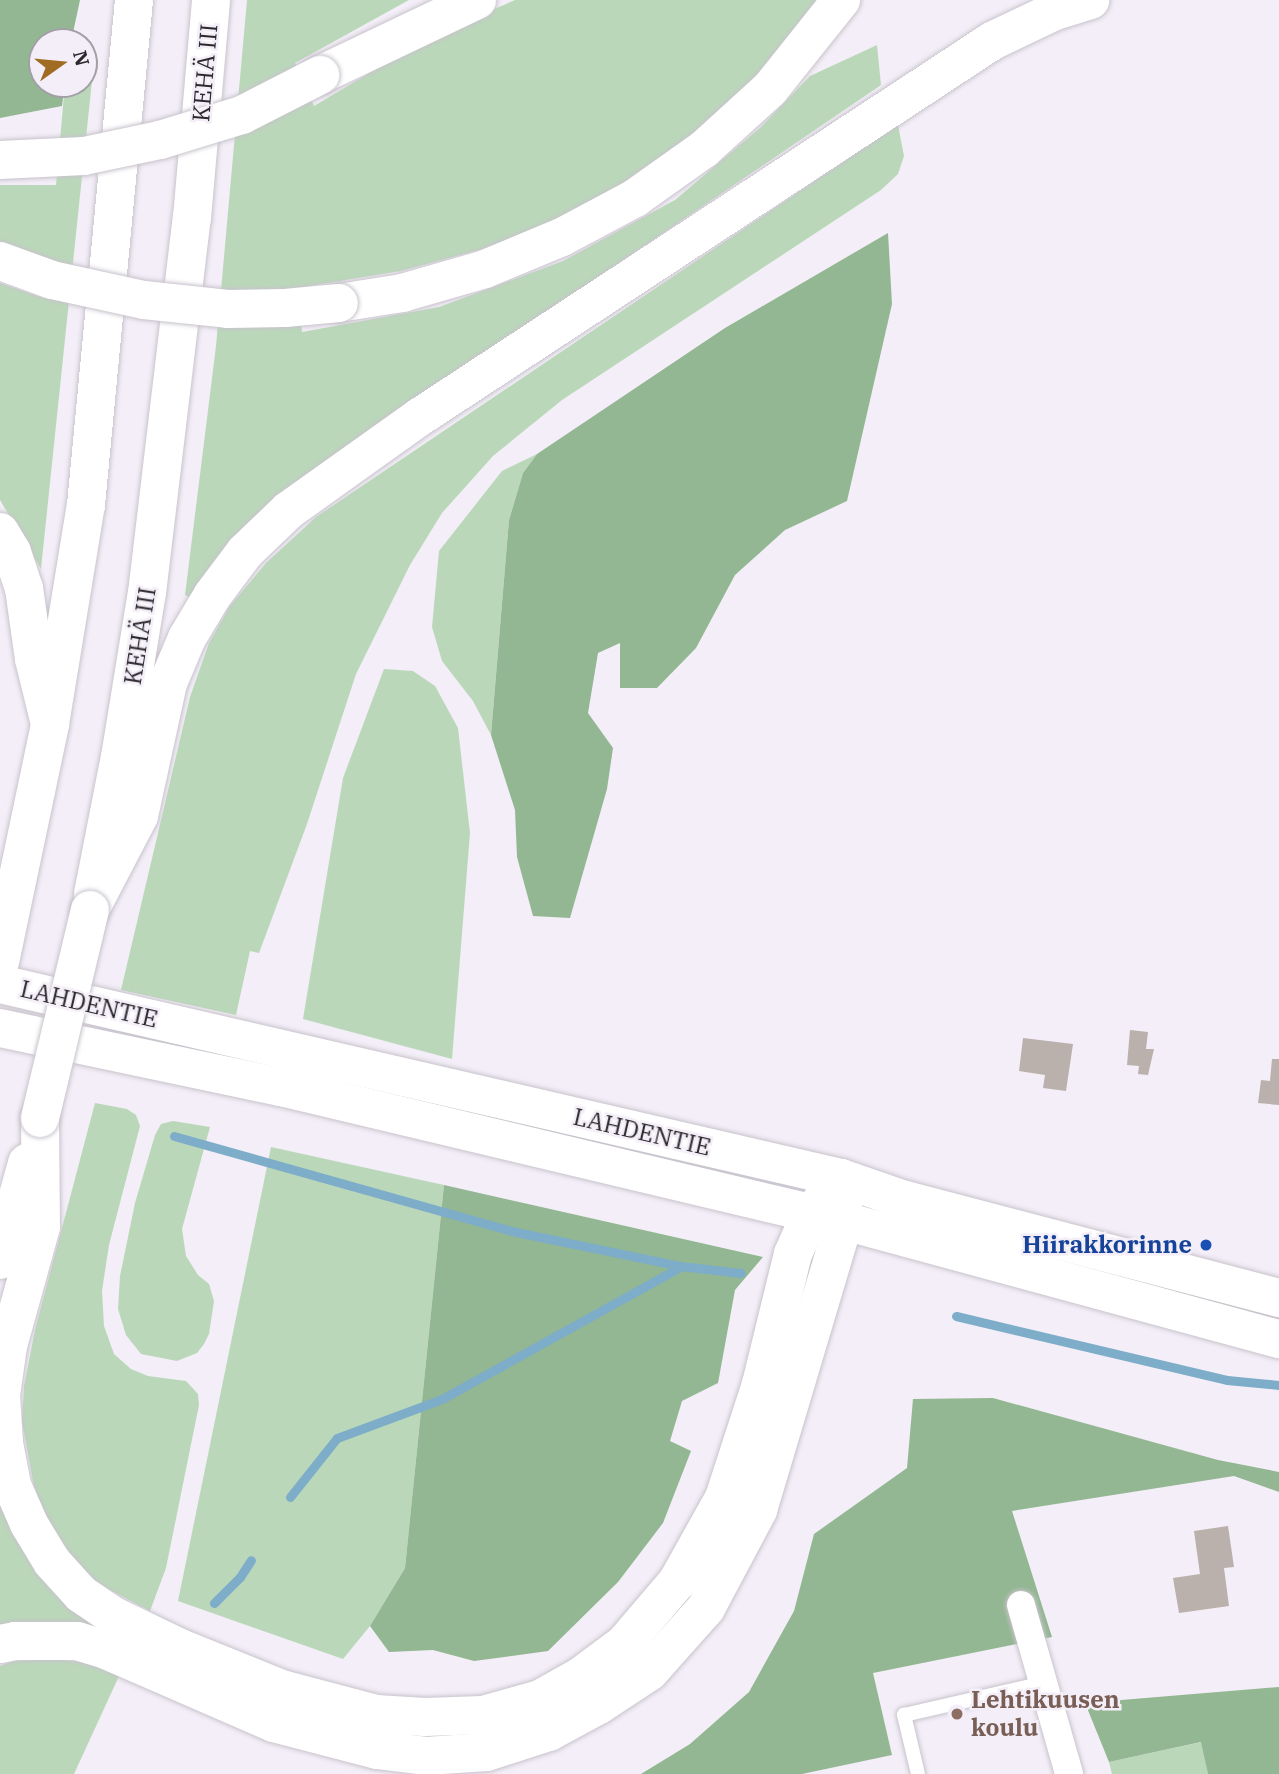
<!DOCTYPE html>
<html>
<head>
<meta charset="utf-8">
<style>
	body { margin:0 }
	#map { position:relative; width:1279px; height:1774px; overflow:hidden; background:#f3eef7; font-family:"IBM Plex Serif",serif }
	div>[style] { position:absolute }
	.green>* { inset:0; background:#bad8b9 }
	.forest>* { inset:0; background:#93b792 }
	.stream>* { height:9px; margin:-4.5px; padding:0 4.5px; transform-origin:4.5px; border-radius:4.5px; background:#7dadc8 }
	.building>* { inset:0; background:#bab0ac }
	.roads { filter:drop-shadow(0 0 2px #c8c3cc) drop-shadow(0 0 2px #c8c3cc) }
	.service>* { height:14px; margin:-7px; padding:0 7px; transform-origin:7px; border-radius:7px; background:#fff }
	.minor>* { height:28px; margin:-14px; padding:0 14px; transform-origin:14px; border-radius:14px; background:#fff }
	.secondary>* { height:38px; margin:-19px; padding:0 19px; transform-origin:19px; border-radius:19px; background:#fff }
	.trunk>* { height:38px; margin:-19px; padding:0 19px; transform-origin:19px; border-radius:19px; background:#fff }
	.motorway>* { height:38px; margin:-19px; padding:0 19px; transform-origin:19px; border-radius:19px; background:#fff }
	.bridges { filter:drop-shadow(0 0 2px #c8c3cc) drop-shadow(0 0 2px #c8c3cc) }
	.trunk-bridge>* { height:38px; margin:-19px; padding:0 19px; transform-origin:19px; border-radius:19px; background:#fff }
	.motorway-bridge>* { height:38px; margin:-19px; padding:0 19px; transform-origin:19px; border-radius:19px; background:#fff }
	.dots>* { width:19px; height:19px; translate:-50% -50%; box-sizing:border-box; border:4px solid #f3eef7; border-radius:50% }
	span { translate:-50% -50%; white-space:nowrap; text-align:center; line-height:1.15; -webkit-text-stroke:5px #f3eef7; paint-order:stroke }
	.street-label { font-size:24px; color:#2a282c }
	.transit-label { font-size:24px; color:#164399; font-weight:700 }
	.right { translate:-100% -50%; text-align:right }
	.education-label { font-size:24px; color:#785e54; font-weight:700 }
	.left { translate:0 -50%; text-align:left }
	.north { position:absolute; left:28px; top:28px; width:70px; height:70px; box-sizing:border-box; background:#f3eef7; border:2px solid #a39fa6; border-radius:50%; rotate:75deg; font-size:19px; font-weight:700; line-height:28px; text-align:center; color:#2a282c }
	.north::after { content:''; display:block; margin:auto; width:24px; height:32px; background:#a06b23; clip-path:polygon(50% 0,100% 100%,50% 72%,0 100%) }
</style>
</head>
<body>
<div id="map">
	<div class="green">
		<div style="clip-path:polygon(247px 0,409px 0,295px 63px,314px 106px,432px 36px,515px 0,817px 0,800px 26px,749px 83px,690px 137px,621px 186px,566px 216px,486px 248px,401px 271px,297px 288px,302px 332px,439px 307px,563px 261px,675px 200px,761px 127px,810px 76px,877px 45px,881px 85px,437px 387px,225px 549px,189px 597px,185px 595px,216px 346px)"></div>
		<div style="clip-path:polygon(84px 50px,95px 52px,41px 569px,0 500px,0 283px,43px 298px,47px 261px,0 244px,0 185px,56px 185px,65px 84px,84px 84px)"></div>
		<div style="clip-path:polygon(898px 125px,904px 156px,898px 174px,881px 190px,562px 400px,493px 456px,442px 513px,410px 565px,356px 674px,307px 824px,259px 953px,250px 951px,236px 1015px,121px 990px,190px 697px,209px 643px,230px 606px,266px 563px,316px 517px)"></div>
		<div style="clip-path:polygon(537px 454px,523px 473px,509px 520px,491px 735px,473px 701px,442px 661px,432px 627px,439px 551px,502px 471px)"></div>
		<div style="clip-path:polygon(384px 669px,413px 671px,435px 686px,458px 728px,470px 833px,452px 1059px,303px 1019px,343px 778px)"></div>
		<div style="clip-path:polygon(95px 1103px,127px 1109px,136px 1115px,140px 1126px,109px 1245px,102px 1291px,104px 1326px,114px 1354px,131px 1369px,148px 1376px,186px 1381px,198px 1394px,199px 1405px,166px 1568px,150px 1611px,95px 1582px,70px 1553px,49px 1523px,34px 1487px,22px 1421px,24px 1386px,35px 1330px)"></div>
		<div style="clip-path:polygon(173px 1121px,210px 1127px,182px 1229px,186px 1256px,198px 1275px,209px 1284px,214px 1301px,209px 1334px,204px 1344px,197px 1353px,177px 1361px,141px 1354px,126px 1335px,118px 1309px,120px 1276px,135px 1203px,155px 1135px,161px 1124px)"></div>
		<div style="clip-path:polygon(271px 1147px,444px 1185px,405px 1568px,370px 1626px,343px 1659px,178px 1601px)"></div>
		<div style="clip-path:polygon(0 1494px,98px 1627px,0 1632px)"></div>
		<div style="clip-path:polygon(52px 1659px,90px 1663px,120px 1674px,74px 1774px,0 1774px,0 1666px,13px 1661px)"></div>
		<div style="clip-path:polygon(1202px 1742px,1208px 1774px,1112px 1774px,1109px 1762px)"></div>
	</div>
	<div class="forest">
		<div style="clip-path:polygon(0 0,80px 0,71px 42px,42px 42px,42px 84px,65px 84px,62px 106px,0 118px)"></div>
		<div style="clip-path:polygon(888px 233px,892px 304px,847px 501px,785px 530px,735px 575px,696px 648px,657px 688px,620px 688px,620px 643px,598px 653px,588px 713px,613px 748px,607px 789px,570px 918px,533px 916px,517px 857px,515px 810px,491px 735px,509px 520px,523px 473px,537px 454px,725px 328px)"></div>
		<div style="clip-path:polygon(444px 1185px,763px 1257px,735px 1290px,718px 1383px,682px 1401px,670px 1441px,691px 1451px,663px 1523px,618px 1582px,548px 1651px,474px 1661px,433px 1650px,389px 1652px,370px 1626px,405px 1568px)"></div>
		<div style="clip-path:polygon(993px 1398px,1218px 1460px,1279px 1472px,1279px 1492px,1234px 1476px,1012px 1511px,1052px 1637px,873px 1673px,892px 1755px,802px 1774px,641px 1774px,690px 1744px,749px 1692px,794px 1611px,814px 1534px,907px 1468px,913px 1399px)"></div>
		<div style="clip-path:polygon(1279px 1687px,1279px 1774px,1208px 1774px,1201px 1742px,1109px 1762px,1085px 1703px)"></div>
	</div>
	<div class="stream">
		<div style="left:174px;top:1136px;width:355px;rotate:15.7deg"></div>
		<div style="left:516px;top:1232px;width:167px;rotate:11.7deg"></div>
		<div style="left:680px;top:1266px;width:61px;rotate:6.5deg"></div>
		<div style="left:956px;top:1316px;width:278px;rotate:13.3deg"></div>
		<div style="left:1227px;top:1380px;width:52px;rotate:5.5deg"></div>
		<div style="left:290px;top:1497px;width:75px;rotate:-51.5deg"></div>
		<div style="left:337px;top:1438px;width:112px;rotate:-20.4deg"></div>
		<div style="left:442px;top:1399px;width:272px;rotate:-29deg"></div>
		<div style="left:214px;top:1603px;width:37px;rotate:-45deg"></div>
		<div style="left:240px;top:1577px;width:20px;rotate:-57deg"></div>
	</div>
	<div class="building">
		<div style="clip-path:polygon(1130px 1030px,1148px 1032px,1146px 1049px,1154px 1049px,1148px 1075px,1138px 1074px,1139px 1066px,1127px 1065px)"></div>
		<div style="clip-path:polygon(1023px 1038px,1073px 1044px,1066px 1091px,1043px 1088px,1045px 1075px,1019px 1071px)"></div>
		<div style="clip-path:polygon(1272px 1059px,1279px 1059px,1279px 1105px,1258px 1103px,1261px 1080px,1270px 1081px)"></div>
		<div style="clip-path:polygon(1228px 1526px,1234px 1567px,1224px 1568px,1229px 1606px,1179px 1613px,1173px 1578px,1200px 1574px,1194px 1531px)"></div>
	</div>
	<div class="roads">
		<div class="service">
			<div style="left:918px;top:1774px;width:61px;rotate:-103.3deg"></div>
			<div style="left:904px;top:1715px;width:144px;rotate:-12.9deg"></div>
		</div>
		<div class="minor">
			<div style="left:1021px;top:1605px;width:176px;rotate:74.1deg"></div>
		</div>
		<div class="secondary">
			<div style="left:0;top:984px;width:863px;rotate:12.99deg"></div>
			<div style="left:841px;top:1178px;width:68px;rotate:19deg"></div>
			<div style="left:905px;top:1200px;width:387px;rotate:14.7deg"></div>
			<div style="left:0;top:1028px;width:287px;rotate:11.9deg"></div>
			<div style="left:281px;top:1087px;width:579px;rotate:13.39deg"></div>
			<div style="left:844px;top:1221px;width:451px;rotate:15.2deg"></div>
		</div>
		<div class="trunk">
			<div style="left:93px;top:894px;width:140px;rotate:-78.9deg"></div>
			<div style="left:120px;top:757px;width:166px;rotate:-80.7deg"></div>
			<div style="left:147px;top:593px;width:378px;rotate:-83.2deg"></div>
			<div style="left:192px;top:218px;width:219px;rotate:-85deg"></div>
			<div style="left:0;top:962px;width:243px;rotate:-78.1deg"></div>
			<div style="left:50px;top:724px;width:222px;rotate:-80.7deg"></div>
			<div style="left:86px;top:505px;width:507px;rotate:-84.57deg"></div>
			<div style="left:40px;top:1118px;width:109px;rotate:89.5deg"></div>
			<div style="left:41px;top:1227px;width:123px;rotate:105.5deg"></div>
			<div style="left:8px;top:1346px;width:49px;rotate:98.1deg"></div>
			<div style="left:1px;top:1395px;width:48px;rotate:86.4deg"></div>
			<div style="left:4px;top:1443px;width:43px;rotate:79.2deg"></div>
			<div style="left:12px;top:1485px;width:43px;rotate:66.4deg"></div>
			<div style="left:29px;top:1524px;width:44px;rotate:58.8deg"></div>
			<div style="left:52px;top:1562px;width:43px;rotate:47.8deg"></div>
			<div style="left:81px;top:1594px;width:37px;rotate:34deg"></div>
			<div style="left:112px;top:1615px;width:76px;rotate:25.9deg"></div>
			<div style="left:180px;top:1648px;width:110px;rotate:21.9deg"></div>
			<div style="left:282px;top:1689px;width:97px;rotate:14.9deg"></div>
			<div style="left:376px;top:1714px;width:49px;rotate:3.5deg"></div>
			<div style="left:425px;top:1717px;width:58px;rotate:-2deg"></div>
			<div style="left:483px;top:1715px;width:59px;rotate:-15.7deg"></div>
			<div style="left:540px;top:1699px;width:47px;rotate:-29.3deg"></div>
			<div style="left:581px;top:1676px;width:54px;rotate:-36.7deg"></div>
			<div style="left:624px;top:1644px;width:82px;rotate:-49.5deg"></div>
			<div style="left:677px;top:1582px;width:96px;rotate:-60.8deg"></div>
			<div style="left:724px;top:1498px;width:120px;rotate:-72deg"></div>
			<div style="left:761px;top:1384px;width:134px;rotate:-76.2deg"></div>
			<div style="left:793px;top:1254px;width:45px;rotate:-66.3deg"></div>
			<div style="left:811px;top:1213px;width:46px;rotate:-49.4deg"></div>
			<div style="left:0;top:1260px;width:101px;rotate:-74.4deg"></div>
			<div style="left:0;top:1644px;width:15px;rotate:-11deg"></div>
			<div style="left:15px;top:1641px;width:62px"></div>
			<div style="left:77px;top:1641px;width:30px;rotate:17deg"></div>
			<div style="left:106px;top:1650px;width:183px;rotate:23.5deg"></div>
			<div style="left:274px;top:1723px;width:106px;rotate:14.7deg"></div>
			<div style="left:377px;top:1750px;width:49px;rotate:7deg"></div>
			<div style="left:426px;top:1756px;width:61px;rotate:-3.8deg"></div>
			<div style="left:487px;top:1752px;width:65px;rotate:-17.9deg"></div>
			<div style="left:549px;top:1732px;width:57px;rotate:-28.4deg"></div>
			<div style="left:599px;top:1705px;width:60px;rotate:-33.4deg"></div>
			<div style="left:649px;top:1672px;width:86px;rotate:-48.3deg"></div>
			<div style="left:706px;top:1608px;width:111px;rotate:-62deg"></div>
			<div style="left:758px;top:1510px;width:302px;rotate:-73.4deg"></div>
			<div style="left:844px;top:1221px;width:43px;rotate:-94deg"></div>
		</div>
		<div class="motorway">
			<div style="left:320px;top:75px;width:174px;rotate:-25.5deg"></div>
			<div style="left:339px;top:303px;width:64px;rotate:-9deg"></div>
			<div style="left:402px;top:293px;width:86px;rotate:-16.1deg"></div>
			<div style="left:485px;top:269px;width:83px;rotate:-22.6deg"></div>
			<div style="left:562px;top:237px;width:83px;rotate:-28.1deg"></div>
			<div style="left:635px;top:198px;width:85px;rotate:-35.4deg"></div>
			<div style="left:704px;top:149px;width:89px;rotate:-42.3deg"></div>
			<div style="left:770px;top:89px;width:114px;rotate:-51.4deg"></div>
			<div style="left:0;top:532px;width:23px;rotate:59deg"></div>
			<div style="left:12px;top:552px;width:38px;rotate:72deg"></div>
			<div style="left:24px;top:588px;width:72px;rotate:82deg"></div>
			<div style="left:34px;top:659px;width:67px;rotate:76.2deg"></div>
			<div style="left:90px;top:910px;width:106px;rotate:-62.5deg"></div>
			<div style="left:139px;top:816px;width:136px;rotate:-77.7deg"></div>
			<div style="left:168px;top:683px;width:49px;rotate:-67.1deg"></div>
			<div style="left:187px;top:638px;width:49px;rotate:-59.2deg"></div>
			<div style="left:212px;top:596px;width:55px;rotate:-53.1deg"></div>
			<div style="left:245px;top:552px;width:61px;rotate:-43.7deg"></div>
			<div style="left:289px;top:510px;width:162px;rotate:-35.5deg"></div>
			<div style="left:421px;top:416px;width:683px;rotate:-33.29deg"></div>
			<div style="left:992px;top:41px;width:70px;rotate:-25.5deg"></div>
			<div style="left:1055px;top:11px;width:37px;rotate:-17deg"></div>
		</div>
	</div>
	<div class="bridges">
		<div class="trunk-bridge">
			<div style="left:40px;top:1118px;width:214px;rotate:-76.5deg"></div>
		</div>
		<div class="motorway-bridge">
			<div style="left:0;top:160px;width:84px;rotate:-2.7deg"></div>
			<div style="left:84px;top:156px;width:78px;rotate:-11.9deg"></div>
			<div style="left:160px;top:140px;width:86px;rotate:-17deg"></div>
			<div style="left:242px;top:115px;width:88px;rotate:-27.1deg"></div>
			<div style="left:0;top:261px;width:55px;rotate:20.1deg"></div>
			<div style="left:52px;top:280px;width:94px;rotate:12.3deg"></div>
			<div style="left:144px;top:300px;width:84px;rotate:6.1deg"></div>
			<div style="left:228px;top:309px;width:57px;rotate:-1deg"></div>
			<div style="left:285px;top:308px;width:54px;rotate:-5.3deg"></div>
		</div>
	</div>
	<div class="dots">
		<div style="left:1206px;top:1245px;background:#1a4fb4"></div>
		<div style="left:957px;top:1714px;background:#8d6e63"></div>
	</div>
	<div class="street-label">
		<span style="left:205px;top:73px;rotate:-85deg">KEHÄ III</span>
		<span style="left:140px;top:636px;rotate:-81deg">KEHÄ III</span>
		<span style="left:89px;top:1004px;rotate:13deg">LAHDENTIE</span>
		<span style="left:642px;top:1132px;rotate:13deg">LAHDENTIE</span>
	</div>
	<div class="transit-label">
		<span class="right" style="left:1192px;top:1245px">Hiirakkorinne</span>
	</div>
	<div class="education-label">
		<span class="left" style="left:971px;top:1714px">Lehtikuusen<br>koulu</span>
	</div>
	<div class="north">N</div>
</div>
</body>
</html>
